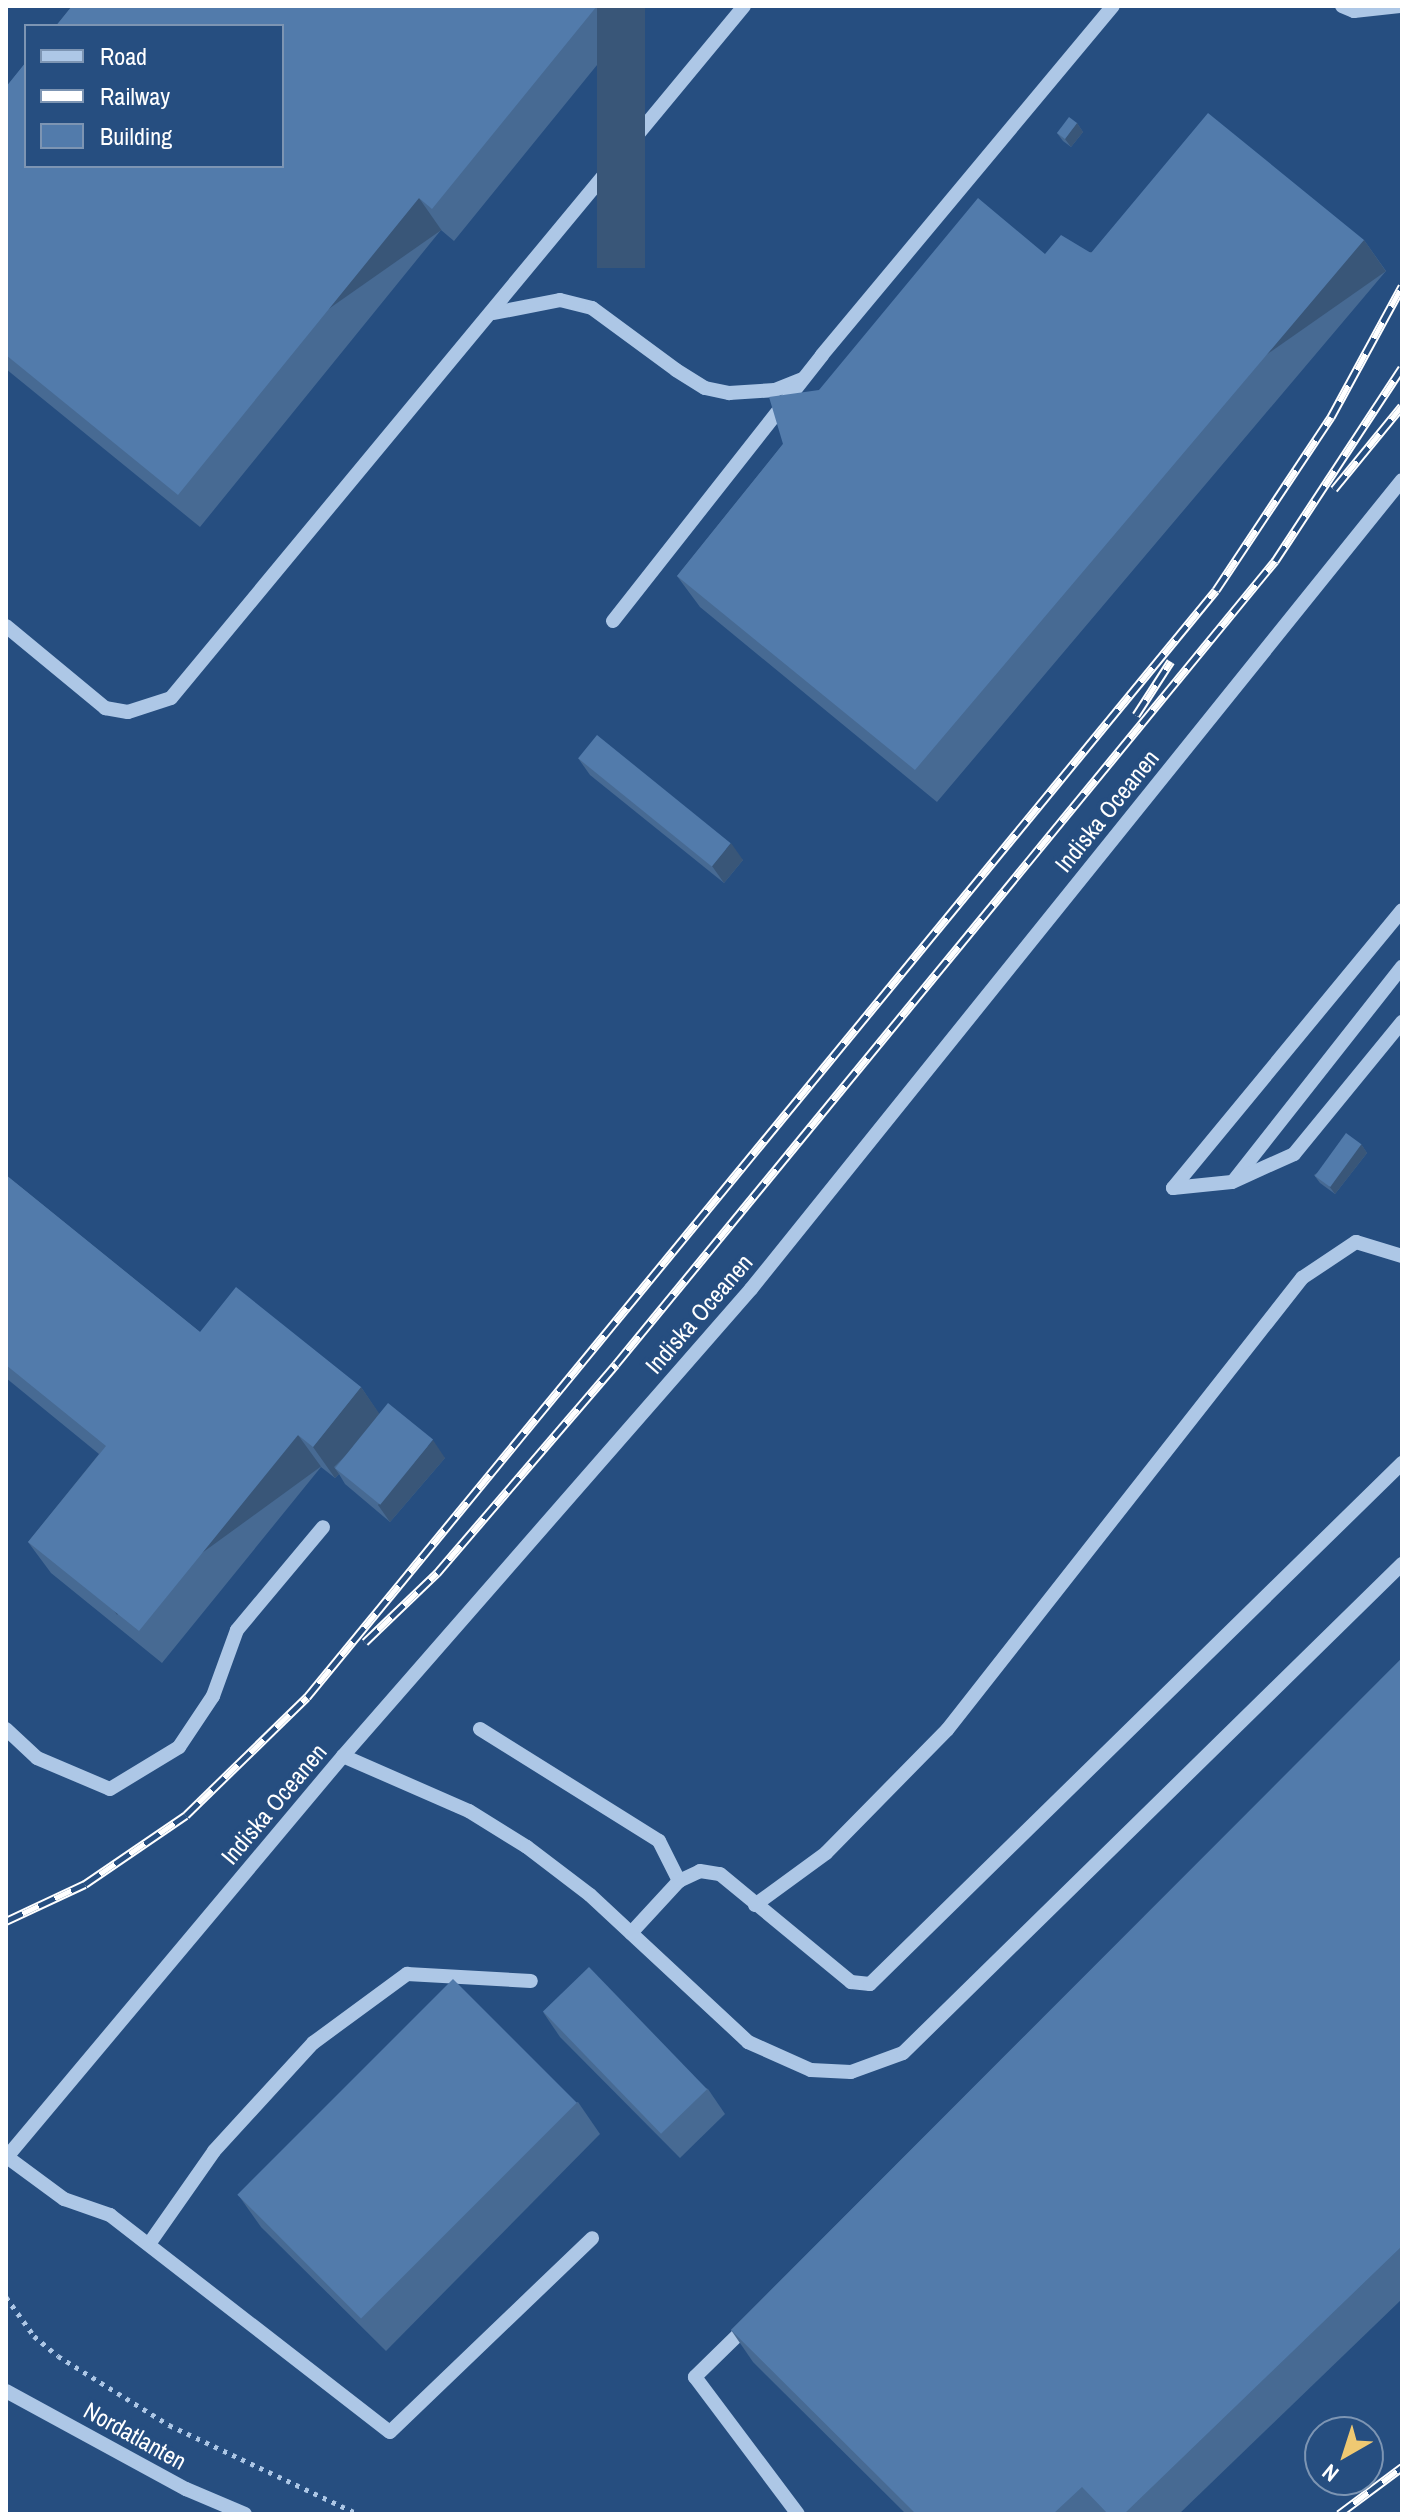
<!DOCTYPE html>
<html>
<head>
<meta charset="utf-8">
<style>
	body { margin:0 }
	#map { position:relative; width:1408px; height:2520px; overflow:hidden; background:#264e80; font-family:"Archivo Narrow",sans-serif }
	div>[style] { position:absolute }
	.path>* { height:5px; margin-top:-2.5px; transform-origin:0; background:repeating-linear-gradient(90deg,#adc7e6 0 4px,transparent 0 10px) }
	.minor>* { height:14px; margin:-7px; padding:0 7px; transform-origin:7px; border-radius:7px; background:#adc7e6 }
	.rail>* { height:9px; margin-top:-4.5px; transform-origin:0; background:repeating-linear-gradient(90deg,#264e80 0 18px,#fff 0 36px); box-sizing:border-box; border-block:2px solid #fff }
	.wall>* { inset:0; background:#476a93 }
	.shaded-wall>* { inset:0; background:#395678; transform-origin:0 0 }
	.building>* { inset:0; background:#527bab; transform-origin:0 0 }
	span { translate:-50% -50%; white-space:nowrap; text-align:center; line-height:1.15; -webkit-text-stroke:8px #264e80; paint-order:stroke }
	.street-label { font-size:24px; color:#fff }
	.frame { position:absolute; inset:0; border:8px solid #fff; pointer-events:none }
	.legend { position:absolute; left:24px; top:24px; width:260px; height:144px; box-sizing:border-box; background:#264e80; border:2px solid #7d95b3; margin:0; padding:10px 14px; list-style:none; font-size:24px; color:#fff }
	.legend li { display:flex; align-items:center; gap:16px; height:40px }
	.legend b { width:40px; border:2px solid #7d95b3 }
	.north { position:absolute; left:1304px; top:2416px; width:80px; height:80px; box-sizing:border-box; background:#264e80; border:2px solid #7d95b3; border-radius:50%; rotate:219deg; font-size:22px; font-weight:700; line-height:32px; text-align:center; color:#fff }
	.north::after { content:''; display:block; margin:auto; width:28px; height:36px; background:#efc972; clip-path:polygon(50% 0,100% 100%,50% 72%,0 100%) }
</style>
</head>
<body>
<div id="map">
	<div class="path">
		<div style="left:6px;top:2297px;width:48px;rotate:54.3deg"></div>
		<div style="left:34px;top:2336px;width:31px;rotate:40deg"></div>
		<div style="left:58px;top:2356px;width:131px;rotate:31.9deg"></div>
		<div style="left:169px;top:2425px;width:209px;rotate:25.2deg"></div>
	</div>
	<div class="minor">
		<div style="left:1342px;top:6px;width:13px;rotate:23deg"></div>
		<div style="left:1354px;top:11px;width:46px;rotate:-6.2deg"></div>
		<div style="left:494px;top:313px;width:67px;rotate:-11.1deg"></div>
		<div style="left:560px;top:300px;width:33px;rotate:14deg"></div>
		<div style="left:592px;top:308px;width:104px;rotate:36.4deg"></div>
		<div style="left:676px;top:370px;width:34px;rotate:32deg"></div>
		<div style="left:705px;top:388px;width:25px;rotate:12deg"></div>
		<div style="left:729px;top:393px;width:46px;rotate:-3.7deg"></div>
		<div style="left:775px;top:390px;width:29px;rotate:-22deg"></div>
		<div style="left:613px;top:621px;width:338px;rotate:-51.8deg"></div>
		<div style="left:822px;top:355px;width:454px;rotate:-50.2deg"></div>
		<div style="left:6px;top:626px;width:129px;rotate:39.6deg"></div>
		<div style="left:105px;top:708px;width:23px;rotate:10deg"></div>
		<div style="left:128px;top:712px;width:45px;rotate:-18deg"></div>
		<div style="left:171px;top:698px;width:898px;rotate:-50.37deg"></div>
		<div style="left:1235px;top:1179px;width:270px;rotate:-51.8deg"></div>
		<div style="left:1173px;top:1188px;width:360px;rotate:-50.5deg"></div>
		<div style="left:1173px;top:1188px;width:59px;rotate:-5.8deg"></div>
		<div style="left:1232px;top:1182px;width:68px;rotate:-24.3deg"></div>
		<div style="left:1294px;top:1154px;width:171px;rotate:-50.7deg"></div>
		<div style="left:6px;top:1729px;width:42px;rotate:43.1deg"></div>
		<div style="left:37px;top:1758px;width:79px;rotate:23deg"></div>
		<div style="left:110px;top:1789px;width:81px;rotate:-31.3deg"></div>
		<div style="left:179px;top:1747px;width:61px;rotate:-56.3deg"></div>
		<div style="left:213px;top:1696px;width:70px;rotate:-70deg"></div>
		<div style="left:237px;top:1630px;width:134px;rotate:-50.1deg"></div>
		<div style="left:480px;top:1729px;width:211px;rotate:32deg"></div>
		<div style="left:659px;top:1841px;width:45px;rotate:63.4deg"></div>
		<div style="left:343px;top:1756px;width:137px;rotate:23.6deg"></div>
		<div style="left:469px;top:1811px;width:68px;rotate:31.8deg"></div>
		<div style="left:527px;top:1847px;width:79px;rotate:37.3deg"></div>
		<div style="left:590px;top:1895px;width:216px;rotate:42.9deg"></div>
		<div style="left:748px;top:2042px;width:69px;rotate:24deg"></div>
		<div style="left:811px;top:2070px;width:40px;rotate:2.9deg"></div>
		<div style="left:851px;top:2072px;width:55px;rotate:-20.1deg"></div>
		<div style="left:903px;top:2053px;width:699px;rotate:-44.42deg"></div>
		<div style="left:755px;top:1905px;width:88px;rotate:-36.2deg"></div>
		<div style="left:826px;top:1853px;width:173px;rotate:-45.5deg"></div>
		<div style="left:947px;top:1730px;width:575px;rotate:-51.85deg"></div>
		<div style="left:1302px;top:1278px;width:65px;rotate:-33.7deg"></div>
		<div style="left:1356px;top:1242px;width:48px;rotate:16.9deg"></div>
		<div style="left:631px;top:1933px;width:71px;rotate:-47.3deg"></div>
		<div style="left:679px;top:1881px;width:23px;rotate:-25deg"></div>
		<div style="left:700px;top:1871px;width:20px;rotate:9deg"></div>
		<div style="left:720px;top:1874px;width:170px;rotate:39.5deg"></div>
		<div style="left:851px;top:1982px;width:19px;rotate:6deg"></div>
		<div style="left:870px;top:1984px;width:745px;rotate:-44.4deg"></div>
		<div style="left:7px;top:2157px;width:71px;rotate:36.4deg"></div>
		<div style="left:64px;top:2199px;width:49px;rotate:19.2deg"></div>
		<div style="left:110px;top:2215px;width:354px;rotate:37.8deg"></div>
		<div style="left:390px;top:2432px;width:280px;rotate:-43.8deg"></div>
		<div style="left:6px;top:2158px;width:525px;rotate:-50.03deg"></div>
		<div style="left:343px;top:1756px;width:620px;rotate:-48.86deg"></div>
		<div style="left:751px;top:1289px;width:1038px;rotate:-51.18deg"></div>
		<div style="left:149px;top:2244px;width:113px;rotate:-55deg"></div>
		<div style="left:214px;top:2151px;width:147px;rotate:-47.5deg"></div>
		<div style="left:313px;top:2043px;width:117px;rotate:-36.3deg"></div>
		<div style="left:407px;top:1974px;width:124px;rotate:3.2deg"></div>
		<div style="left:747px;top:2326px;width:73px;rotate:135.6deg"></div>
		<div style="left:695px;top:2377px;width:171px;rotate:53.1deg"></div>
		<div style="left:6px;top:2391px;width:205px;rotate:28.6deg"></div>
		<div style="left:186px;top:2489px;width:64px;rotate:23deg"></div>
	</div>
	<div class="rail">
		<div style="left:1334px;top:489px;width:107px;rotate:-50.7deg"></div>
		<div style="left:1136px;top:715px;width:64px;rotate:-57.1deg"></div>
		<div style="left:365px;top:1642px;width:100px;rotate:-43.8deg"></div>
		<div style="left:437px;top:1573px;width:275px;rotate:-49.4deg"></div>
		<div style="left:616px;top:1364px;width:1039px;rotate:-50.63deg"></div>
		<div style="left:1275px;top:561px;width:231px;rotate:-56.7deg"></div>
		<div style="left:6px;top:1921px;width:87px;rotate:-25.1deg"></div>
		<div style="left:85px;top:1884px;width:122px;rotate:-34.3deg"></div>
		<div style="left:186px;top:1815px;width:169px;rotate:-44.3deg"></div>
		<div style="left:307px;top:1697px;width:1432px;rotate:-50.61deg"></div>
		<div style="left:1216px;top:590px;width:208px;rotate:-56.4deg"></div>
		<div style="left:1331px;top:417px;width:149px;rotate:-61.5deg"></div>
		<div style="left:1339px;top:2514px;width:79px;rotate:-36.7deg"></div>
	</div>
	<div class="wall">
		<div style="clip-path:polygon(72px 6px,645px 6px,454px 241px,441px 230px,200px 527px,6px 369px,6px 87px)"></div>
		<div style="clip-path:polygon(1077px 123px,1083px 132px,1071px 147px,1063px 141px,1057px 133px)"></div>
		<div style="clip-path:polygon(1364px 240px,1386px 271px,937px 802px,700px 607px,677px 576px,783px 444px,819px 390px,1045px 254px)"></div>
		<div style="clip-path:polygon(578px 758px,743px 860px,724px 883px,590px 775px)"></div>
		<div style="clip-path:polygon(1361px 1144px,1367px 1153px,1335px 1194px,1320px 1183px,1314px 1175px)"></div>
		<div style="clip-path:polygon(6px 1175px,200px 1332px,361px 1387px,379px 1414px,445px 1458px,390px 1522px,345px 1484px,339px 1474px,335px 1478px,321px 1467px,162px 1663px,51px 1573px,28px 1542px,99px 1454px,6px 1378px)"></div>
		<div style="clip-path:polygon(1402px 1658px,1402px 2299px,1179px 2514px,906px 2514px,753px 2362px,731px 2330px)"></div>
		<div style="clip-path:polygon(543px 2012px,708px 2089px,725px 2114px,680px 2158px,560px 2037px)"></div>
		<div style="clip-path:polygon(578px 2102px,600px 2134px,386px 2351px,261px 2227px,239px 2196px)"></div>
	</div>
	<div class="shaded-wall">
		<div style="left:597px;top:6px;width:48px;height:262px"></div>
		<div style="clip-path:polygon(1077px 123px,1083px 132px,1071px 147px,1065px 139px)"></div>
		<div style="left:419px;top:198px;width:39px;height:382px;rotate:55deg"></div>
		<div style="left:1364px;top:240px;width:38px;height:695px;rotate:55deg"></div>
		<div style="clip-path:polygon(731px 843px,743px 860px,724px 883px,712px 866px)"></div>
		<div style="clip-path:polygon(1361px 1144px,1367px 1153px,1335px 1194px,1329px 1186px)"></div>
		<div style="clip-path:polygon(361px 1387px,383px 1419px,334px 1467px,339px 1474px,335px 1478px,313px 1447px)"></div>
		<div style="left:298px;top:1435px;width:39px;height:252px;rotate:54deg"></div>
		<div style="clip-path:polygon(433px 1440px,445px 1458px,390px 1522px,378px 1505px)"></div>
	</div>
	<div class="building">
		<div style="clip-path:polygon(72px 6px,597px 6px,432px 209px,419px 198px,178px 495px,6px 355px,6px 87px,26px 62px,26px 166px,282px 166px,282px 26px,56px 26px)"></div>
		<div style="clip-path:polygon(1208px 113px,1364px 240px,915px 770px,677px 576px,783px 444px,769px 397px,819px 390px,978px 198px,1045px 254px,1061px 235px,1091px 253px)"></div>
		<div style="left:1069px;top:117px;width:10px;height:20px;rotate:37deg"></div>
		<div style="left:597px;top:735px;width:172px;height:30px;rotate:39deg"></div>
		<div style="left:1346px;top:1133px;width:19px;height:53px;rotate:36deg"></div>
		<div style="clip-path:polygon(6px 1175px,200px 1332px,236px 1287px,361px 1387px,313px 1447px,298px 1435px,139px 1631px,28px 1542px,106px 1446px,6px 1365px)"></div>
		<div style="left:388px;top:1403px;width:58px;height:84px;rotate:39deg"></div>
		<div style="clip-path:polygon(1402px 1658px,1402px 2246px,1124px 2514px,1108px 2514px,1082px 2487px,1053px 2514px,916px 2514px,731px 2330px)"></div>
		<div style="left:589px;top:1967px;width:170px;height:64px;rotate:46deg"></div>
		<div style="left:453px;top:1979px;width:175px;height:305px;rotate:45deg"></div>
	</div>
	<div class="street-label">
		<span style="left:1107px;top:811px;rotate:-51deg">Indiska Oceanen</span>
		<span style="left:699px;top:1314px;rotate:-49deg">Indiska Oceanen</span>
		<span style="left:274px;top:1804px;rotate:-50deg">Indiska Oceanen</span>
		<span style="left:135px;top:2436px;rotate:29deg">Nordatlanten</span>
	</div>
	<div class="frame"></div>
	<ul class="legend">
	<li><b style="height:10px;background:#adc7e6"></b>Road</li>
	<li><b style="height:10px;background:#fff"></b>Railway</li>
	<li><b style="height:22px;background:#527bab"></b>Building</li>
	</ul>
	<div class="north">N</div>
</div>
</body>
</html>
